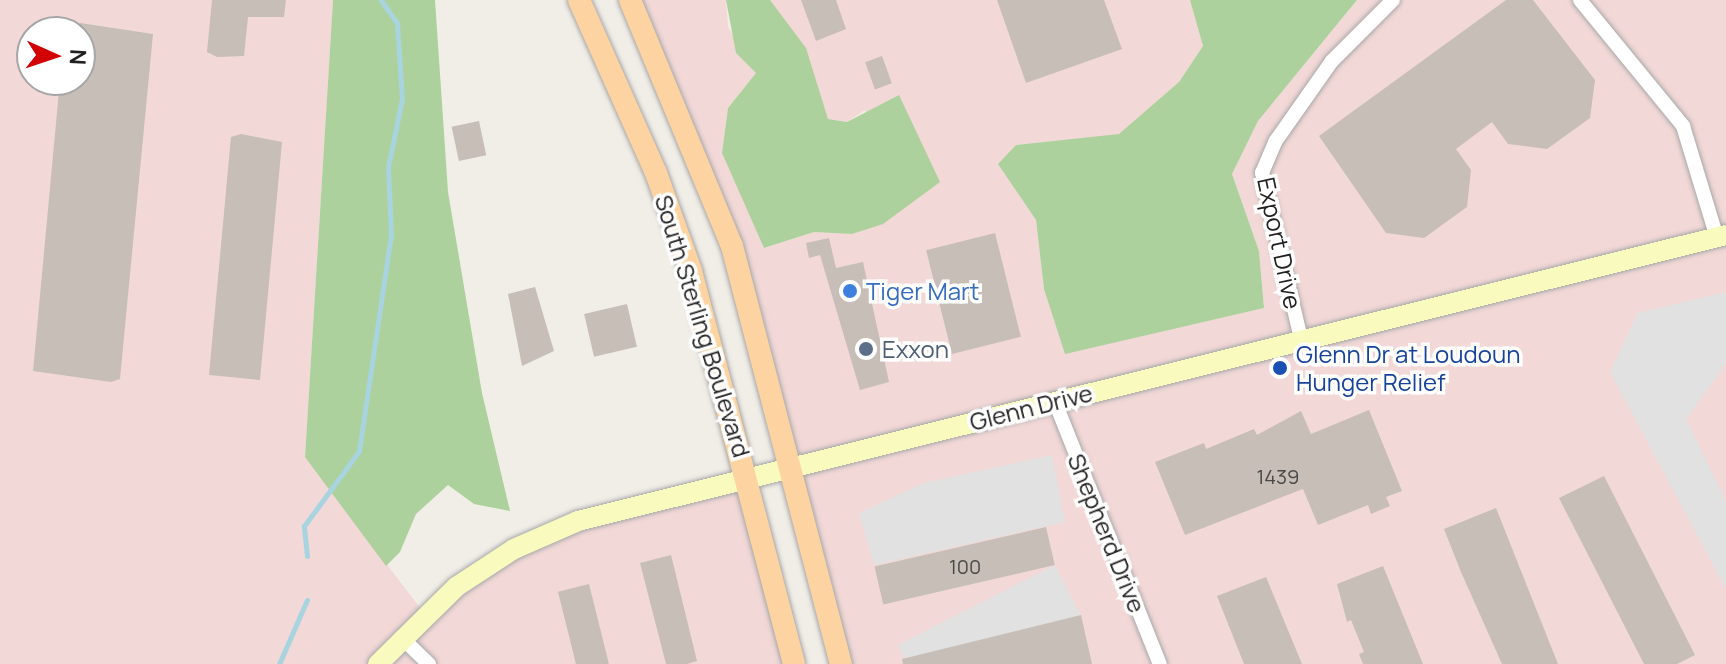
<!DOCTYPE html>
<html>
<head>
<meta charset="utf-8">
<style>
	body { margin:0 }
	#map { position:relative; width:1726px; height:664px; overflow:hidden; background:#f1eee8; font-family:Manrope,sans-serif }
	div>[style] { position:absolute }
	.commercial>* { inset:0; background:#f2d8d7 }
	.forest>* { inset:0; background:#add19c }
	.parking>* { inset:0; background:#e1e1e1; transform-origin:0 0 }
	.stream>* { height:5px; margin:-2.5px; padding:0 2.5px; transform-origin:2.5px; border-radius:2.5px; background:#a8d4df }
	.building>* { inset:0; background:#c6beb7; transform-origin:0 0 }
	.roads { filter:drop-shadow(0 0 2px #a8a8a8) drop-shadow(0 0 2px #a8a8a8) }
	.street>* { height:14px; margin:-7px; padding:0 7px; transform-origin:7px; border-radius:7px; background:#fff }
	.secondary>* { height:20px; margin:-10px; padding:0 10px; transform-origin:10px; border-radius:10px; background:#f8fbbd }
	.primary>* { height:22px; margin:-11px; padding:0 11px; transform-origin:11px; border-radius:11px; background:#fdd4a1 }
	.dots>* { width:22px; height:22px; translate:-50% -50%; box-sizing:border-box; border:4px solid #fff; border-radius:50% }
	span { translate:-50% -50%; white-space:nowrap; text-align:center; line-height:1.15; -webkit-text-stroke:7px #fff; paint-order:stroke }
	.number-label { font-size:20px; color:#4a4846 }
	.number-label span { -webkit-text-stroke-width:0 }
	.street-label { font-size:24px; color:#212121 }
	.shop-label { font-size:24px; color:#366cbe }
	.left { translate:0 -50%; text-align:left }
	.service-label { font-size:24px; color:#4e5e75 }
	.transit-label { font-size:24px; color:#164399 }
	.north { position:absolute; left:16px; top:16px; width:80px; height:80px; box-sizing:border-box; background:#fff; border:2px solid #a6a6a6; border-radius:50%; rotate:93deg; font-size:22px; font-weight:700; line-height:32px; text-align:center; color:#212121 }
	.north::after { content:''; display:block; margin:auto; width:28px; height:36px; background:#d20003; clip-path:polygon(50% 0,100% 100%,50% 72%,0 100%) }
</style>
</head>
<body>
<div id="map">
	<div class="commercial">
		<div style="clip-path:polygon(evenodd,0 0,333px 0,305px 457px,424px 613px,514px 549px,747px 476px,794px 664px,0 664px,0 0,32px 32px,80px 32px,80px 80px,32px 80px,32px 32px)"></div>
		<div style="clip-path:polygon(630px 0,726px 0,728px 27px,756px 73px,728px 108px,722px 153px,765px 248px,814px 232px,852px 234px,897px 211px,865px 110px,847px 122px,828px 119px,812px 73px,770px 0,1190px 0,1203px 46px,1179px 82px,1119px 135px,1016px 145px,999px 164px,1036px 220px,1044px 289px,1190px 325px,1264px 308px,1259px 251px,1232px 174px,1258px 121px,1357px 0,1726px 0,1726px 664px,841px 664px,753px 317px)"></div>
	</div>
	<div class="forest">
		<div style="clip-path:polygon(333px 0,435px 0,448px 192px,482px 393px,510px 511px,474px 504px,448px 485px,416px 514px,400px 552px,386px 566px,305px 457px)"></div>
		<div style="clip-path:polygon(726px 0,770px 0,806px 48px,828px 119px,847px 122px,899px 95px,940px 182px,883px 224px,852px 234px,814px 232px,764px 248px,722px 153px,728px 108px,756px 73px,736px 53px)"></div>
		<div style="clip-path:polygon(1190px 0,1357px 0,1258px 121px,1232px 174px,1259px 251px,1264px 308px,1065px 354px,1044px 289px,1036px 220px,998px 164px,1016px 145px,1119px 134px,1179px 82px,1203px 46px)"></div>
	</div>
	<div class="parking">
		<div style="clip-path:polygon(1726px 292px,1726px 364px,1686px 419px,1726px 501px,1726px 589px,1610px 372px,1638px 313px)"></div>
		<div style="clip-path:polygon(1052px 455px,1065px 522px,874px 565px,859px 513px,924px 483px)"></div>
		<div style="left:1055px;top:565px;width:56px;height:176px;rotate:63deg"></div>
	</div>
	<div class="stream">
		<div style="left:307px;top:556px;width:30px;rotate:-96deg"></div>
		<div style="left:304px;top:526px;width:93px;rotate:-53.7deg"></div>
		<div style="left:359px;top:451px;width:218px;rotate:-81.6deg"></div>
		<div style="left:391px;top:235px;width:68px;rotate:-92.5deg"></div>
		<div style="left:388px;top:167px;width:69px;rotate:-78.4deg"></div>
		<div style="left:402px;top:99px;width:76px;rotate:-93.8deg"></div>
		<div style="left:397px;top:23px;width:28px;rotate:-125deg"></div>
		<div style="left:279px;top:664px;width:70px;rotate:-66.4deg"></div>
	</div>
	<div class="building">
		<div style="clip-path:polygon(212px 0,286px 0,284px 17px,248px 17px,244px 56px,217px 57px,207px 52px)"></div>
		<div style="clip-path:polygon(801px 0,836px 0,846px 29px,816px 41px)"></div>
		<div style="clip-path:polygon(997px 0,1104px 0,1122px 49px,1026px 83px)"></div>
		<div style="clip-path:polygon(1506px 0,1533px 0,1595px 80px,1590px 118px,1547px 149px,1508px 144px,1492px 122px,1456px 149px,1471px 170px,1467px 207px,1424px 238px,1386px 233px,1319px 136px)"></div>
		<div style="clip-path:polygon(80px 23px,153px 34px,120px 379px,111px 382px,33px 371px,60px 80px,80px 80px)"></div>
		<div style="left:882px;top:56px;width:29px;height:18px;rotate:70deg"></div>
		<div style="left:479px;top:121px;width:35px;height:28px;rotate:78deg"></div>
		<div style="clip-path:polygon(241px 134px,282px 142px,260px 380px,209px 375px,231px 137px)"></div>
		<div style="left:995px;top:233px;width:107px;height:71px;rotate:76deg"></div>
		<div style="clip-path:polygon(829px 238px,836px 268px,863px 262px,889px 382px,860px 390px,820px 255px,809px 258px,806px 243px)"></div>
		<div style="clip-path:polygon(535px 287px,554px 351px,522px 366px,508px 294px)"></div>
		<div style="left:627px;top:304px;width:44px;height:44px;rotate:77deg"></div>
		<div style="clip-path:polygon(1369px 410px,1402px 491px,1386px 497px,1390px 506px,1371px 514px,1368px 505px,1318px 525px,1303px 489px,1185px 535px,1155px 462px,1204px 443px,1206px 449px,1254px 429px,1257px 435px,1301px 411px,1311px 434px)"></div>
		<div style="clip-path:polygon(1604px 476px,1695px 655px,1677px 664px,1644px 664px,1559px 498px)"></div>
		<div style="clip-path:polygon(1496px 508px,1558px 664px,1502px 664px,1461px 572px,1444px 529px)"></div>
		<div style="left:1046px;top:527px;width:39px;height:176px;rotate:77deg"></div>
		<div style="clip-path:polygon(671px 555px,697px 661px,687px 664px,666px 664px,640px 563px)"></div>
		<div style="clip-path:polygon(1383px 566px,1423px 664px,1363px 664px,1359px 654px,1364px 652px,1351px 620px,1347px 622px,1337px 584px)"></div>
		<div style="clip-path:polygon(1266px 577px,1302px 664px,1244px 664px,1217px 596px)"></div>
		<div style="left:589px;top:584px;width:82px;height:32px;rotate:76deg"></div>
		<div style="clip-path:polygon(1081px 615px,1092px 664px,903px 664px,902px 659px)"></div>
	</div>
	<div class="roads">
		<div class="street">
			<div style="left:1580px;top:0;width:163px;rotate:50.7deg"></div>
			<div style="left:1683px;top:126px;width:117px;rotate:73.1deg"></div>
			<div style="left:1301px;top:339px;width:171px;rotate:-103.2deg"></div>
			<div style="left:1262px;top:173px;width:34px;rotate:-67deg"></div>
			<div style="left:1275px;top:142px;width:99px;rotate:-54.9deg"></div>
			<div style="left:1332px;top:61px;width:86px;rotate:-45deg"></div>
			<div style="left:1055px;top:402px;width:282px;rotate:68.2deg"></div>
			<div style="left:401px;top:637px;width:39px;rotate:44deg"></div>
		</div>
		<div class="secondary">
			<div style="left:378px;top:664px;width:110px;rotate:-44.6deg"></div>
			<div style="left:456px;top:587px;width:69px;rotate:-33.2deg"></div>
			<div style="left:514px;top:549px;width:70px;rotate:-23.6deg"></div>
			<div style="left:578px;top:521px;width:1183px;rotate:-13.99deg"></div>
		</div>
		<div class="primary">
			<div style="left:579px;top:0;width:189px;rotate:66deg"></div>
			<div style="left:656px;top:173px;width:104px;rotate:70.3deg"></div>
			<div style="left:691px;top:271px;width:406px;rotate:75.3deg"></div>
			<div style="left:630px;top:0;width:266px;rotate:67.5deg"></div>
			<div style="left:732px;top:246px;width:432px;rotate:75.4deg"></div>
		</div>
	</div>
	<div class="dots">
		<div style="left:850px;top:291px;background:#3f7fe0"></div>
		<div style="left:866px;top:349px;background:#5c6f8a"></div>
		<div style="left:1280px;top:368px;background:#1a4fb4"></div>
	</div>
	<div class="number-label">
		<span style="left:1278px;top:476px">1439</span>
		<span style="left:965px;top:566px">100</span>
	</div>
	<div class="street-label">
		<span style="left:1280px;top:243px;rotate:78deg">Export Drive</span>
		<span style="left:703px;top:326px;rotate:73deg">South Sterling Boulevard</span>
		<span style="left:1031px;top:407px;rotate:-14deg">Glenn Drive</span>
		<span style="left:1107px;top:533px;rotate:68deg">Shepherd Drive</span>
	</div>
	<div class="shop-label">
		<span class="left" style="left:866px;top:291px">Tiger Mart</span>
	</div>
	<div class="service-label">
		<span class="left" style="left:882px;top:349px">Exxon</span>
	</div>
	<div class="transit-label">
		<span class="left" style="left:1296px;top:368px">Glenn Dr at Loudoun<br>Hunger Relief</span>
	</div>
	<div class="north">N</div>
</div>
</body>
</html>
